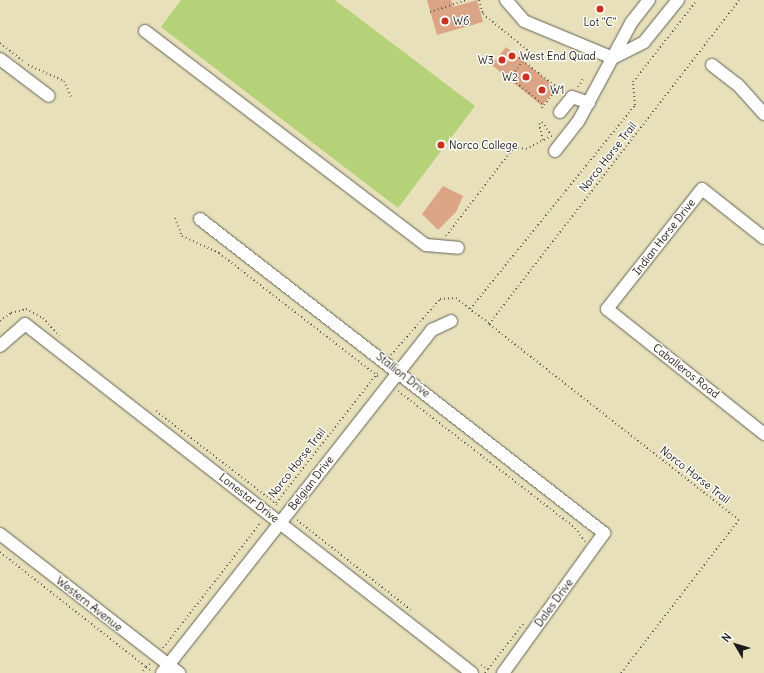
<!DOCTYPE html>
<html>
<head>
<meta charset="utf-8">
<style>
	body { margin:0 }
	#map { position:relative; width:764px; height:673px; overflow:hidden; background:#e8e0bb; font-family:Delius,sans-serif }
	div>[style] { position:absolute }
	.green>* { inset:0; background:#b5d278 }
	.building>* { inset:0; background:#daa485; transform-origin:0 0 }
	.path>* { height:2px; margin-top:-1px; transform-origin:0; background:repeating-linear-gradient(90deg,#636154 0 1px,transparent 0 4px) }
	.roads { filter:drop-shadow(0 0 1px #636154) drop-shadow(0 0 1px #636154) }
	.minor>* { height:12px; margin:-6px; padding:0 6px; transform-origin:6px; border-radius:6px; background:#fff }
	.dots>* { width:11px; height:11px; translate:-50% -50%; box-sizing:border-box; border:2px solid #fdfcf7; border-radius:50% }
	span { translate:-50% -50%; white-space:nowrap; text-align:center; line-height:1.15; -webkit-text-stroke:3px #fdfcf7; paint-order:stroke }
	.poi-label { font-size:11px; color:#1c1c1c }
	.left { translate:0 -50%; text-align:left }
	.right { translate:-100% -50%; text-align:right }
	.street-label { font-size:11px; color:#1c1c1c }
	.north { position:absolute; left:716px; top:625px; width:40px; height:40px; -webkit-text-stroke:3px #fdfcf7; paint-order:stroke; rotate:308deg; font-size:11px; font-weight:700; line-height:16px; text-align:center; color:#1c1c1c }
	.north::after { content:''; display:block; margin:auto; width:14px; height:18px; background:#1c1c1c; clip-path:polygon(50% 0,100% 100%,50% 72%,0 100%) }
</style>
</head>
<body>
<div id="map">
	<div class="green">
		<div style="clip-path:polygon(181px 0,335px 0,475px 106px,398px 208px,161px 27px)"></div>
	</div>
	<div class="building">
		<div style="clip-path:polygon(427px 0,451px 0,453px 7px,477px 0,483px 22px,437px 35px)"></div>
		<div style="left:506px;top:47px;width:65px;height:23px;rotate:39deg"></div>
		<div style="clip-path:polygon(443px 186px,463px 196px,456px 212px,438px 230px,422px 214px)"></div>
	</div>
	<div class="path">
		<div style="left:479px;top:0;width:15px;rotate:74deg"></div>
		<div style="left:483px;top:14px;width:60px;rotate:39deg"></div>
		<div style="left:530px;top:52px;width:11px;rotate:128deg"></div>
		<div style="left:523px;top:61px;width:21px;rotate:127deg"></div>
		<div style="left:510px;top:78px;width:43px;rotate:38.5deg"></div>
		<div style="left:544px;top:105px;width:22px;rotate:-51deg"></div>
		<div style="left:558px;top:88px;width:44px;rotate:-142.4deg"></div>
		<div style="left:523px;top:61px;width:11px;rotate:-142deg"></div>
		<div style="left:430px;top:12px;width:40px;rotate:-18deg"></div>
		<div style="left:0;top:43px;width:29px;rotate:38deg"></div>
		<div style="left:28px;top:65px;width:39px;rotate:24deg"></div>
		<div style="left:64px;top:81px;width:17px;rotate:66deg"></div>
		<div style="left:578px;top:87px;width:9px;rotate:-58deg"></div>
		<div style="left:542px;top:108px;width:4px;rotate:-76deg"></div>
		<div style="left:543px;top:140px;width:16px;rotate:-104deg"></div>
		<div style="left:539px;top:124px;width:4px;rotate:-34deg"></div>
		<div style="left:542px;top:122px;width:16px;rotate:55deg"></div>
		<div style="left:175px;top:218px;width:19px;rotate:69deg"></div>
		<div style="left:182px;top:236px;width:41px;rotate:24.7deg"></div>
		<div style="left:219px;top:253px;width:204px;rotate:37.8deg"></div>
		<div style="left:446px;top:236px;width:112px;rotate:-52.6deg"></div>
		<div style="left:514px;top:147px;width:12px;rotate:9deg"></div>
		<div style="left:526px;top:149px;width:29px;rotate:-27deg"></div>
		<div style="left:0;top:321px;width:14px;rotate:-36deg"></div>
		<div style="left:11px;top:313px;width:16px;rotate:-15deg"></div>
		<div style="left:26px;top:309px;width:19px;rotate:28deg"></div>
		<div style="left:43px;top:318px;width:24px;rotate:48deg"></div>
		<div style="left:489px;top:323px;width:24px;rotate:-144deg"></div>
		<div style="left:470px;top:309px;width:262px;rotate:-51deg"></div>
		<div style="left:635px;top:105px;width:23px;rotate:-95deg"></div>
		<div style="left:633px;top:82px;width:104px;rotate:-52deg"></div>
		<div style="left:391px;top:355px;width:74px;rotate:-48.8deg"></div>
		<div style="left:440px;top:299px;width:16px;rotate:-4deg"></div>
		<div style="left:456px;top:298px;width:18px;rotate:38deg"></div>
		<div style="left:398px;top:391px;width:224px;rotate:37.7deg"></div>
		<div style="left:575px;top:528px;width:17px;rotate:54deg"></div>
		<div style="left:156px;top:411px;width:155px;rotate:37.7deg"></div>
		<div style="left:276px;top:503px;width:167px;rotate:-52deg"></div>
		<div style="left:297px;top:520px;width:145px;rotate:38.3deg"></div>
		<div style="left:0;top:552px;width:186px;rotate:38.2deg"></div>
		<div style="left:146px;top:667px;width:7px;rotate:124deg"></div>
		<div style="left:163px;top:648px;width:160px;rotate:-52.1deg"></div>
		<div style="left:150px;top:664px;width:5px;rotate:143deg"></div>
		<div style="left:146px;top:667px;width:7px;rotate:34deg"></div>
		<div style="left:481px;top:665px;width:8px;rotate:30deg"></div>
		<div style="left:488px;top:669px;width:57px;rotate:-52.1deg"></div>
		<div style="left:485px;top:673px;width:5px;rotate:-53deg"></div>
		<div style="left:621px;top:673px;width:193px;rotate:-52.4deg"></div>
		<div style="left:739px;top:520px;width:318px;rotate:-141.9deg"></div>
		<div style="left:489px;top:324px;width:409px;rotate:-52.3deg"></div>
	</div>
	<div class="roads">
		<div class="minor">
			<div style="left:506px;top:0;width:28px;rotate:49deg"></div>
			<div style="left:524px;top:21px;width:96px;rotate:22.6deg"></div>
			<div style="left:145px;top:31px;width:353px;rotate:37.3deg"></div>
			<div style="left:426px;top:245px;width:32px;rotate:5deg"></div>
			<div style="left:613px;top:58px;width:35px;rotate:-27deg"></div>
			<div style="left:644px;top:42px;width:54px;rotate:-51deg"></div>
			<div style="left:0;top:59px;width:61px;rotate:37.1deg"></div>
			<div style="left:712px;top:65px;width:33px;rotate:38deg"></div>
			<div style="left:738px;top:85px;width:39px;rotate:48deg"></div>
			<div style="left:560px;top:112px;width:19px;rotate:-51deg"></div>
			<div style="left:572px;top:97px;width:18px;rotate:19deg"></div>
			<div style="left:555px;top:151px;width:37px;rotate:-52deg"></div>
			<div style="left:578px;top:122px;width:112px;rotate:-61.8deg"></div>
			<div style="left:631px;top:23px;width:29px;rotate:-52deg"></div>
			<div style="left:200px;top:219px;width:512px;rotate:37.86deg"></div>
			<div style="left:604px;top:533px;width:173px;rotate:125.8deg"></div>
			<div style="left:764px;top:238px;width:79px;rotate:-141.7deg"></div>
			<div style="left:702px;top:189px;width:153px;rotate:128.4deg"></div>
			<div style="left:607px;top:309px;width:201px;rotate:38.5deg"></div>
			<div style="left:0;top:346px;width:33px;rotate:-41deg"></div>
			<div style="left:25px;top:324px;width:567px;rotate:37.98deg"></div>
			<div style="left:0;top:534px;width:227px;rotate:37.8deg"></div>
			<div style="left:162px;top:673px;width:437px;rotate:-51.8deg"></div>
			<div style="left:432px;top:330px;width:21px;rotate:-25deg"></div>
		</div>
	</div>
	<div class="dots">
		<div style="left:600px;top:9px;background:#c8321e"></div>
		<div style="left:445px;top:21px;background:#c8321e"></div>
		<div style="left:512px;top:56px;background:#c8321e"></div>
		<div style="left:502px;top:60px;background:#c8321e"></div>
		<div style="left:526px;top:77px;background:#c8321e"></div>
		<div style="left:542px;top:90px;background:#c8321e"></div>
		<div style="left:441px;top:145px;background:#c8321e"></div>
	</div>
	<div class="poi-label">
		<span class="left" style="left:453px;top:21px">W6</span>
		<span style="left:600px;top:22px">Lot "C"</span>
		<span class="left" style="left:520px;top:56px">West End Quad</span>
		<span class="right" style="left:494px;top:60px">W3</span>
		<span class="right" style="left:518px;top:77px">W2</span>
		<span class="left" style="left:550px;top:90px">W1</span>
		<span class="left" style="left:449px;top:145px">Norco College</span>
	</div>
	<div class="street-label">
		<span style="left:608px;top:157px;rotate:-52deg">Norco Horse Trail</span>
		<span style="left:664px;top:237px;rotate:-52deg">Indian Horse Drive</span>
		<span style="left:686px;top:371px;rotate:38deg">Caballeros Road</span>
		<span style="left:403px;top:375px;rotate:38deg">Stallion Drive</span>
		<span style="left:297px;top:463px;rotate:-52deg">Norco Horse Trail</span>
		<span style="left:695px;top:475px;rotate:38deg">Norco Horse Trail</span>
		<span style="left:311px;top:483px;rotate:-52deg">Belgian Drive</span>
		<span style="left:249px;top:498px;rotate:38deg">Lonestar Drive</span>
		<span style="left:554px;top:603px;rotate:-54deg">Dales Drive</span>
		<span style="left:89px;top:604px;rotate:38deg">Western Avenue</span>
	</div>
	<div class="north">N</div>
</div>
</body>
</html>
